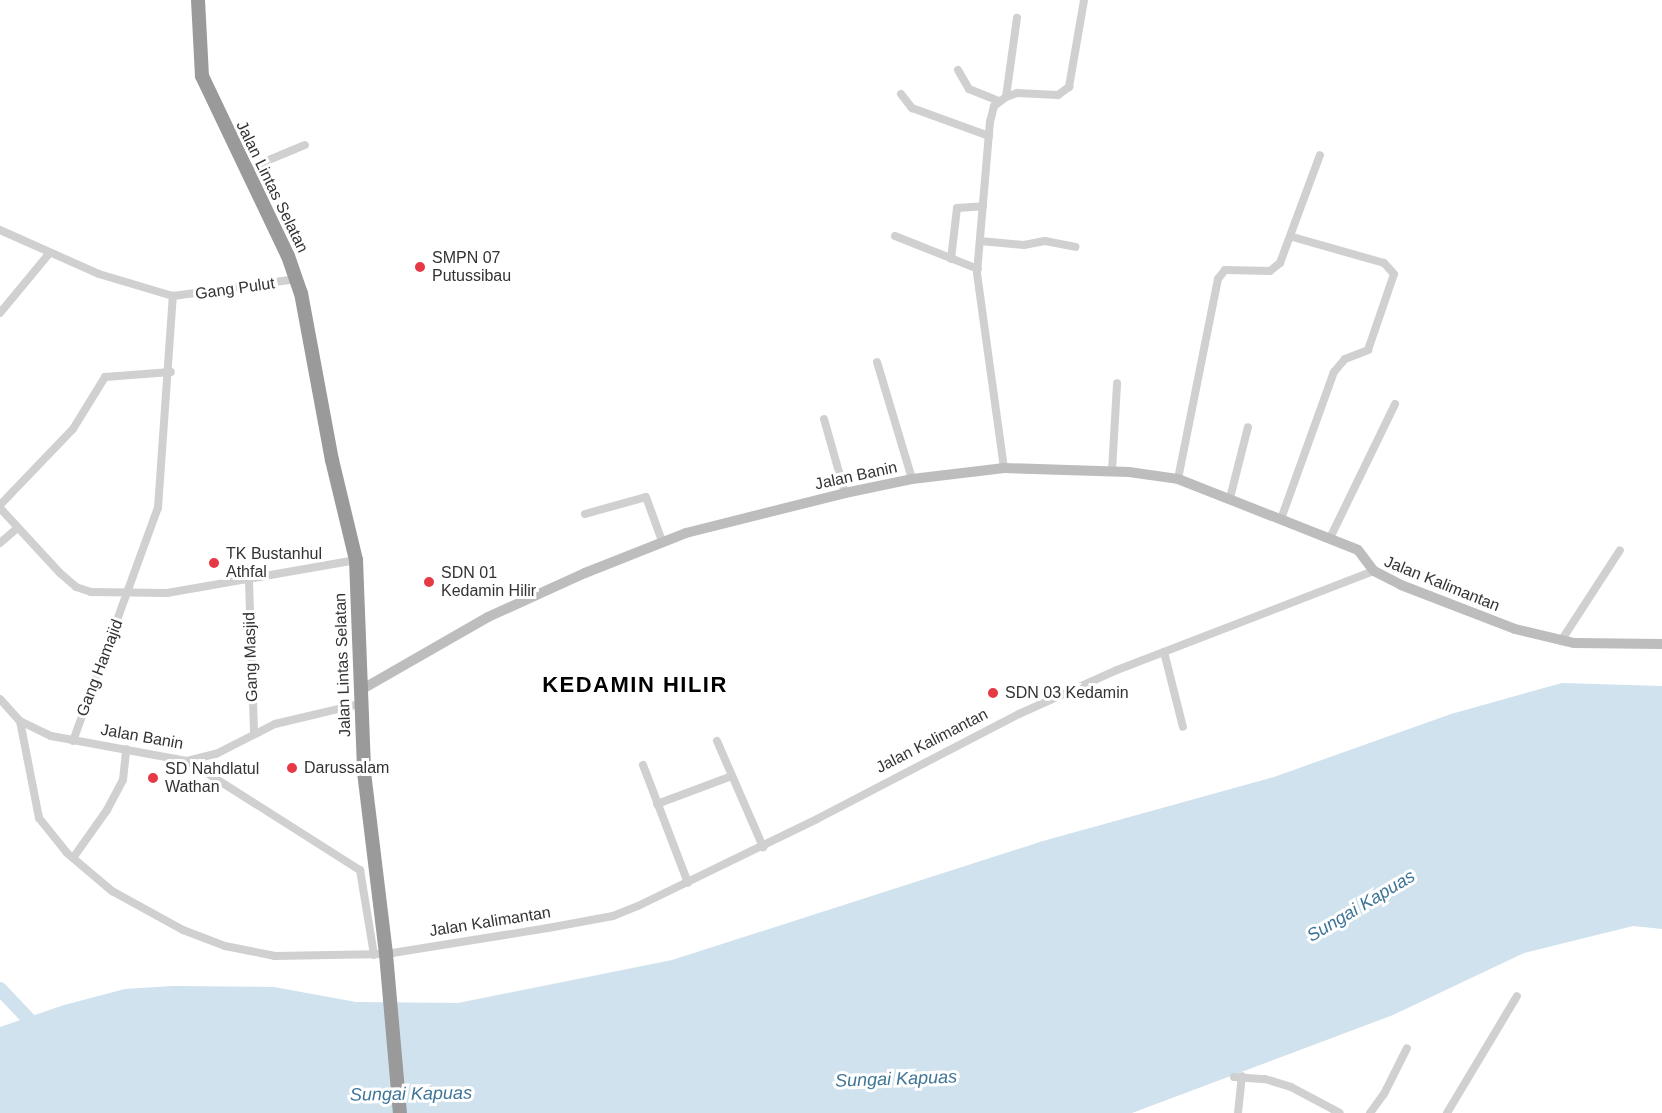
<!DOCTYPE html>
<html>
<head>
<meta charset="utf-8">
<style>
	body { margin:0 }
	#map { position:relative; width:1662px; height:1113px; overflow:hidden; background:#fff; font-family:Arial,sans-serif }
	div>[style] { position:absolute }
	.water>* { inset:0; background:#cfe2ee }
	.river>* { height:14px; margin:-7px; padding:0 7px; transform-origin:7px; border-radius:7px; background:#cfe2ee }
	.street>* { height:8px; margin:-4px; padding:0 4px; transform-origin:4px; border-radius:4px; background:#d0d0d0 }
	.secondary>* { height:10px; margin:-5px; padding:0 5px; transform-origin:5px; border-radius:5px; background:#bdbdbd }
	.highway>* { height:14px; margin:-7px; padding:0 7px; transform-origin:7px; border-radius:7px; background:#9a9a9a }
	.dots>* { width:16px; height:16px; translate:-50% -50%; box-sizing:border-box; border:3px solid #fff; border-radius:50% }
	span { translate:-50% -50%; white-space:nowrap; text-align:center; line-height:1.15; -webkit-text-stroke:6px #fff; paint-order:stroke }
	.street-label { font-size:16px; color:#333 }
	.poi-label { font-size:16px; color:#333 }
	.left { translate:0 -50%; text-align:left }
	.water-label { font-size:18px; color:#3f7597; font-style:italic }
	.district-label { font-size:22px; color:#000; font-weight:700; letter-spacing:1.5px }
</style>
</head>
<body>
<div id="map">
	<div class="water">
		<div style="clip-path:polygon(1562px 683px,1662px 686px,1662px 929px,1633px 926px,1524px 953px,1393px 1015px,1132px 1113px,0 1113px,0 1027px,64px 1005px,125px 989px,173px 986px,274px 987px,356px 1002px,458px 1003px,672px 960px,1043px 841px,1274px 777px,1451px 714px)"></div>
	</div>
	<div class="river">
		<div style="left:0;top:989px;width:55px;rotate:46.5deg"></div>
	</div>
	<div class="street">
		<div style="left:958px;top:70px;width:22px;rotate:60deg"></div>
		<div style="left:969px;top:89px;width:32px;rotate:22deg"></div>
		<div style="left:901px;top:94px;width:18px;rotate:52deg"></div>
		<div style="left:912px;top:108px;width:82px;rotate:20deg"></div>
		<div style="left:1006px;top:97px;width:80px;rotate:-82.1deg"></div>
		<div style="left:254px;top:166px;width:55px;rotate:-22.4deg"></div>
		<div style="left:0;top:230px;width:108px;rotate:24deg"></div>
		<div style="left:99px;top:274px;width:77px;rotate:16.6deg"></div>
		<div style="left:173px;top:296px;width:125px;rotate:-7.8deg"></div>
		<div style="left:895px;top:236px;width:89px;rotate:21.7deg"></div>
		<div style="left:980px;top:241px;width:44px;rotate:5.2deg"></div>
		<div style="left:1024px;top:245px;width:21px;rotate:-11deg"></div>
		<div style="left:1045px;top:241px;width:31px;rotate:11deg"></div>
		<div style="left:951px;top:259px;width:51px;rotate:-83.3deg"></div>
		<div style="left:957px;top:208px;width:26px;rotate:-4deg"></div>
		<div style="left:0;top:313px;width:75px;rotate:-50.4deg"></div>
		<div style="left:877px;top:362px;width:122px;rotate:73.3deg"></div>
		<div style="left:824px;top:419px;width:77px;rotate:74.2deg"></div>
		<div style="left:1004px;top:468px;width:197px;rotate:-97.9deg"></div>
		<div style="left:977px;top:273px;width:152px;rotate:-85.1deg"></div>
		<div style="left:990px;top:122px;width:16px;rotate:-76deg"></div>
		<div style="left:994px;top:106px;width:15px;rotate:-37deg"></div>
		<div style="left:1006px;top:97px;width:12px;rotate:-20deg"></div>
		<div style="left:1017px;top:93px;width:41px;rotate:2.8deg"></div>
		<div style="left:1058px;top:95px;width:14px;rotate:-36deg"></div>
		<div style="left:1069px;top:87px;width:88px;rotate:-80.2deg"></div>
		<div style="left:1112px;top:471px;width:88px;rotate:-86.7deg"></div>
		<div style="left:1178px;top:479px;width:204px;rotate:-78.7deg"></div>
		<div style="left:1218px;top:279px;width:11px;rotate:-52deg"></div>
		<div style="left:1225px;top:270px;width:45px;rotate:1.3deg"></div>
		<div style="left:1270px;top:271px;width:13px;rotate:-39deg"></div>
		<div style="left:1280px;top:263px;width:115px;rotate:-69.7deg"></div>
		<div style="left:1230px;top:498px;width:73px;rotate:-75.8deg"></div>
		<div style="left:0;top:505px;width:105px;rotate:-46.2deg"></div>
		<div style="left:73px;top:429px;width:61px;rotate:-58.4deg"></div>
		<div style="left:105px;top:377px;width:66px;rotate:-4.3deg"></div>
		<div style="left:0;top:508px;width:88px;rotate:47.3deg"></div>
		<div style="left:60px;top:573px;width:21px;rotate:41deg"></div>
		<div style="left:76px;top:587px;width:16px;rotate:18deg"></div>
		<div style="left:91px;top:592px;width:76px;rotate:0.8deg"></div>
		<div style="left:167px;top:593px;width:192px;rotate:-9.9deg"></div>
		<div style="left:585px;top:514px;width:63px;rotate:-15.6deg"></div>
		<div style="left:646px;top:497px;width:47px;rotate:70deg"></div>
		<div style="left:1281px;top:519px;width:156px;rotate:-70.2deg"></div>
		<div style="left:1334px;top:372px;width:17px;rotate:-50deg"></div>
		<div style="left:1345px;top:359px;width:25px;rotate:-21deg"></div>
		<div style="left:1368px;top:350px;width:80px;rotate:-71.1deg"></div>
		<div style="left:1394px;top:274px;width:15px;rotate:-132deg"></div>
		<div style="left:1384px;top:263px;width:95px;rotate:-164.1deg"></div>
		<div style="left:1330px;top:538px;width:149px;rotate:-64.1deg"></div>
		<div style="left:0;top:543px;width:23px;rotate:-41deg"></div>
		<div style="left:249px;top:581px;width:151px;rotate:88.1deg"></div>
		<div style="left:1561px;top:641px;width:108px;rotate:-57deg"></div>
		<div style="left:1164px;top:652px;width:77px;rotate:75.8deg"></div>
		<div style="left:0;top:699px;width:30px;rotate:48deg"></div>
		<div style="left:20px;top:721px;width:34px;rotate:26deg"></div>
		<div style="left:51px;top:736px;width:138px;rotate:10.4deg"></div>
		<div style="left:187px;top:761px;width:30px;rotate:-14deg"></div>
		<div style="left:216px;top:754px;width:66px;rotate:-27deg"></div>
		<div style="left:275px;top:724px;width:86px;rotate:-13.4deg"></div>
		<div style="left:20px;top:721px;width:99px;rotate:78.9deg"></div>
		<div style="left:39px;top:818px;width:45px;rotate:51.3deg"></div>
		<div style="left:67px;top:853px;width:59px;rotate:40.2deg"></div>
		<div style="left:112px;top:891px;width:81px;rotate:28.8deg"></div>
		<div style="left:183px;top:930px;width:45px;rotate:20.9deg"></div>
		<div style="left:225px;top:946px;width:51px;rotate:11.3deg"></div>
		<div style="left:275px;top:956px;width:111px;rotate:-1deg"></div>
		<div style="left:386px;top:954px;width:164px;rotate:-9.1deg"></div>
		<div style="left:548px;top:928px;width:66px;rotate:-10.5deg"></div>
		<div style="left:613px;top:916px;width:27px;rotate:-22deg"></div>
		<div style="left:638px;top:906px;width:199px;rotate:-25.9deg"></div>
		<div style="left:817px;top:819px;width:228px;rotate:-27.5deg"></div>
		<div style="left:1019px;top:714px;width:107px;rotate:-24.2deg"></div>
		<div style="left:1117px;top:670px;width:275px;rotate:-21.1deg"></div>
		<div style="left:73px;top:741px;width:248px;rotate:-70deg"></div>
		<div style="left:158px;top:508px;width:213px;rotate:-86deg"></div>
		<div style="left:717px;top:741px;width:116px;rotate:66.5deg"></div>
		<div style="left:188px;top:761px;width:204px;rotate:32.4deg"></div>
		<div style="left:360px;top:870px;width:86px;rotate:80.6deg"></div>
		<div style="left:643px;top:765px;width:126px;rotate:69.1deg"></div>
		<div style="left:657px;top:804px;width:80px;rotate:-20.5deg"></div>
		<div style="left:73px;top:858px;width:59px;rotate:-54.7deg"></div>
		<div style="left:107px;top:810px;width:34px;rotate:-62deg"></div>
		<div style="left:123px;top:780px;width:31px;rotate:-84deg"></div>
		<div style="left:1234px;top:1077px;width:31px;rotate:4deg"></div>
		<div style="left:1265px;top:1079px;width:27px;rotate:17deg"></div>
		<div style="left:1291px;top:1087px;width:55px;rotate:28deg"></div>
		<div style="left:1238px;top:1113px;width:37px;rotate:-84deg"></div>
		<div style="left:1370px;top:1113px;width:24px;rotate:-54deg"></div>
		<div style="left:1384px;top:1094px;width:51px;rotate:-63.4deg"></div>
		<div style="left:1447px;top:1113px;width:136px;rotate:-59.1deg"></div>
	</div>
	<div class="secondary">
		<div style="left:359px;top:691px;width:149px;rotate:-29.8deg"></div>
		<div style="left:488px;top:617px;width:107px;rotate:-24.4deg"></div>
		<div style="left:585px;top:573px;width:109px;rotate:-21.6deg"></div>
		<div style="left:686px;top:533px;width:164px;rotate:-14.1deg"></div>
		<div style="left:845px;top:493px;width:68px;rotate:-11.8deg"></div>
		<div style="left:912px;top:479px;width:93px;rotate:-6.8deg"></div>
		<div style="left:1004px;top:468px;width:125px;rotate:1.8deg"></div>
		<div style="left:1129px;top:472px;width:49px;rotate:8.1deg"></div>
		<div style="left:1178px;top:479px;width:193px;rotate:21.5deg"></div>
		<div style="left:1358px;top:550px;width:26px;rotate:53deg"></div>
		<div style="left:1374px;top:571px;width:30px;rotate:27deg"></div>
		<div style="left:1401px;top:585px;width:122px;rotate:21.1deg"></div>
		<div style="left:1515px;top:629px;width:61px;rotate:13.3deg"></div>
		<div style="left:1574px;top:643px;width:88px;rotate:0.7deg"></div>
	</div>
	<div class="highway">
		<div style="left:198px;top:0;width:76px;rotate:87deg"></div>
		<div style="left:202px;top:76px;width:199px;rotate:64.5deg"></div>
		<div style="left:288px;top:256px;width:39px;rotate:71deg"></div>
		<div style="left:301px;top:293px;width:170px;rotate:79.5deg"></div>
		<div style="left:332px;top:460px;width:103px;rotate:76.5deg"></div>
		<div style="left:356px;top:560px;width:212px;rotate:87.8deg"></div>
		<div style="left:364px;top:772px;width:183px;rotate:83.1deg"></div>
		<div style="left:386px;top:954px;width:160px;rotate:85deg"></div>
	</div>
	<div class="dots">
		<div style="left:420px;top:267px;background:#e63946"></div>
		<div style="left:214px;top:563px;background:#e63946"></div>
		<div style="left:429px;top:582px;background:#e63946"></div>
		<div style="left:993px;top:693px;background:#e63946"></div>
		<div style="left:292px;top:768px;background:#e63946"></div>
		<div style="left:153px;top:778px;background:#e63946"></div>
	</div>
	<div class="street-label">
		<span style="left:272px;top:187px;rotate:64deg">Jalan Lintas Selatan</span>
		<span style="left:235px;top:289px;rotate:-8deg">Gang Pulut</span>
		<span style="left:856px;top:476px;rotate:-12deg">Jalan Banin</span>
		<span style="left:1442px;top:584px;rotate:22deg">Jalan Kalimantan</span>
		<span style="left:251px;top:657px;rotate:-92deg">Gang Masjid</span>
		<span style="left:343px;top:665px;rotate:-92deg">Jalan Lintas Selatan</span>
		<span style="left:100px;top:668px;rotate:-69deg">Gang Hamajid</span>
		<span style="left:142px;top:737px;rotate:10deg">Jalan Banin</span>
		<span style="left:932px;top:741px;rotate:-27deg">Jalan Kalimantan</span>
		<span style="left:490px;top:922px;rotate:-9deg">Jalan Kalimantan</span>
	</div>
	<div class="poi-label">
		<span class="left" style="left:432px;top:267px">SMPN 07<br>Putussibau</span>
		<span class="left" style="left:226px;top:563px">TK Bustanhul<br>Athfal</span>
		<span class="left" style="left:441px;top:582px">SDN 01<br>Kedamin Hilir</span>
		<span class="left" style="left:1005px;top:693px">SDN 03 Kedamin</span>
		<span class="left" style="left:304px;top:768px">Darussalam</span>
		<span class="left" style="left:165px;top:778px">SD Nahdlatul<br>Wathan</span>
	</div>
	<div class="water-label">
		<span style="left:1361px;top:906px;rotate:-31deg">Sungai Kapuas</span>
		<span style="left:896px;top:1079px;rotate:-2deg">Sungai Kapuas</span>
		<span style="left:411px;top:1094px;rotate:-1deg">Sungai Kapuas</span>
	</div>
	<div class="district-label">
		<span style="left:635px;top:685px">KEDAMIN HILIR</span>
	</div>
</div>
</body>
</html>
